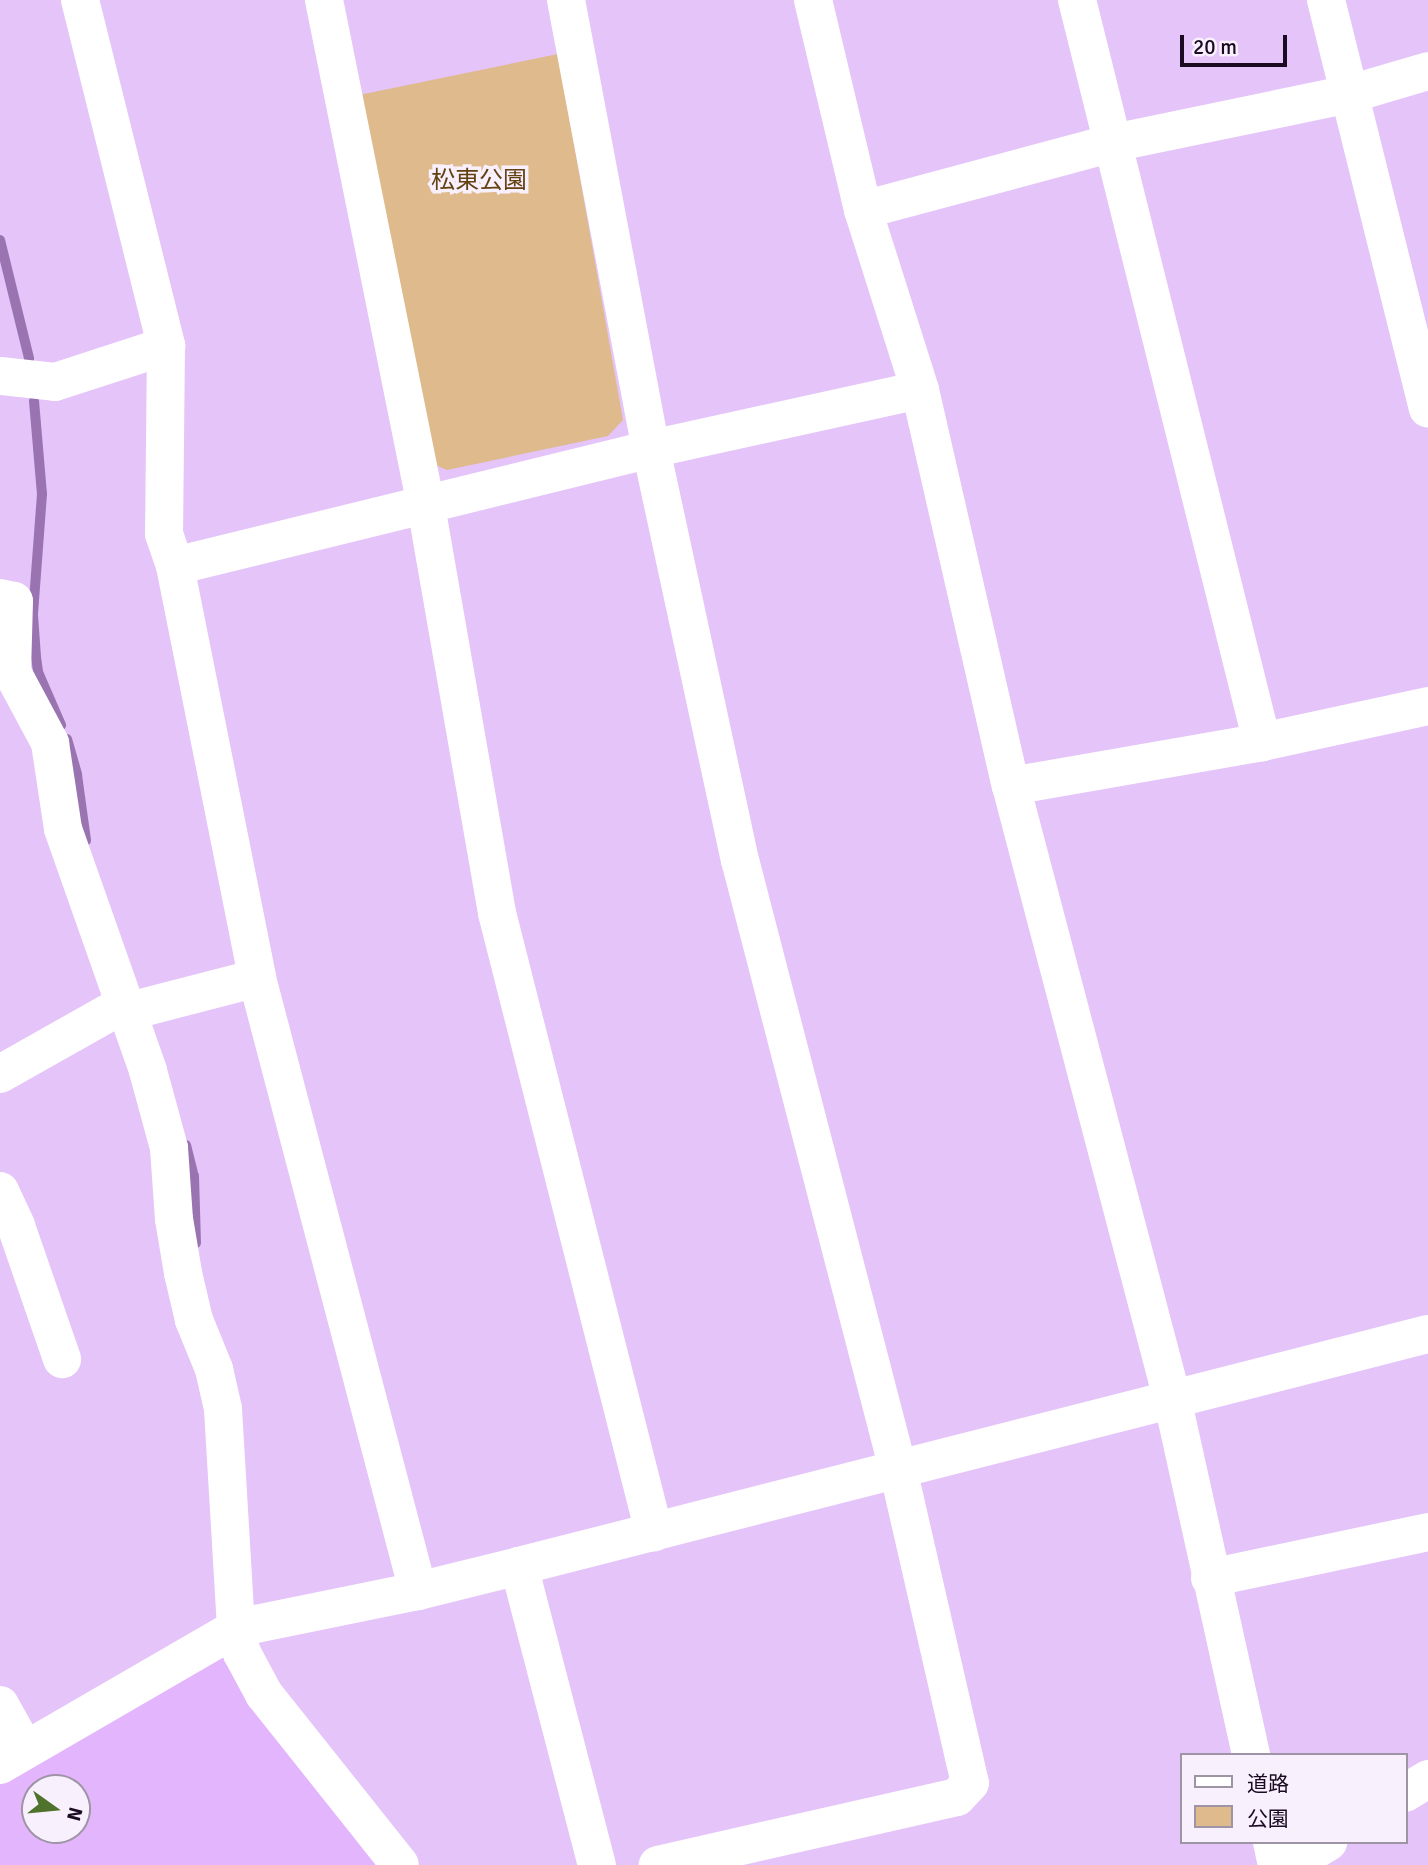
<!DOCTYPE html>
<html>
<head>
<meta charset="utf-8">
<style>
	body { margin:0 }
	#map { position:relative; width:1428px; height:1865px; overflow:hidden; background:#e4c4f9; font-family:Signika,"Noto Sans JP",sans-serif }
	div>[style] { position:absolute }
	.built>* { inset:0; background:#e2b5fd }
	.green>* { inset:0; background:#dfba8c }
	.stream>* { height:10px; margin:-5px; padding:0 5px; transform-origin:5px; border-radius:5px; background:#9a74b1 }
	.minor>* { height:38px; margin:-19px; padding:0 19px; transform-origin:19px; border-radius:19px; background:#fff }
	.tertiary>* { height:38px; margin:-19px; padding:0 19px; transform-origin:19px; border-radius:19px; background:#fff }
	span { translate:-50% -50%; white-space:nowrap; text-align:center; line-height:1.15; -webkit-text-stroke:7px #f8f0fd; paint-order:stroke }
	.park-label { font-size:24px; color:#634111 }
	.legend { position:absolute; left:1180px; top:1753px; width:228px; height:91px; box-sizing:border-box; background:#f8f0fd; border:2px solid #9f94a6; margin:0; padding:9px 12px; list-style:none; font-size:21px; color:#1a0b23 }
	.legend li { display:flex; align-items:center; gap:14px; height:35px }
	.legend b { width:35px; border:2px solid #9f94a6 }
	.north { position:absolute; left:21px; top:1774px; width:70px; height:70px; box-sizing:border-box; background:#f8f0fd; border:2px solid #9f94a6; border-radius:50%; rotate:105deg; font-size:19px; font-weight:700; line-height:28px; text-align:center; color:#1a0b23 }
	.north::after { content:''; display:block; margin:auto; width:24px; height:32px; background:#4f732c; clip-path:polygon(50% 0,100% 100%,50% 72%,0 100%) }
	.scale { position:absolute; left:1180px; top:35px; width:107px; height:32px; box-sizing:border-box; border:4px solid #1a0b23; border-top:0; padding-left:9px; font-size:21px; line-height:24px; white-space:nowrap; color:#1a0b23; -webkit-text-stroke:5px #f8f0fd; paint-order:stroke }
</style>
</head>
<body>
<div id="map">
	<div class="built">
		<div style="clip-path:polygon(evenodd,225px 1647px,383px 1865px,0 1865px,0 1782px,225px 1647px,35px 1788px,77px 1788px,77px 1830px,35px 1830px,35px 1788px)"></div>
	</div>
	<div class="green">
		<div style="clip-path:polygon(558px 54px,623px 420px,608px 436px,447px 470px,435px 465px,359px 95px)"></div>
	</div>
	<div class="stream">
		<div style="left:0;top:240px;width:122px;rotate:76.2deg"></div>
		<div style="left:34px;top:401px;width:93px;rotate:85.1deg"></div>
		<div style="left:42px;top:494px;width:121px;rotate:94.3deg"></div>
		<div style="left:33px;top:615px;width:42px;rotate:85.9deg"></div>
		<div style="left:36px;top:657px;width:15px;rotate:82deg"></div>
		<div style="left:38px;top:672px;width:58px;rotate:66.5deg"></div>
		<div style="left:67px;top:739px;width:37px;rotate:74deg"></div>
		<div style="left:77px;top:775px;width:66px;rotate:82.1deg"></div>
		<div style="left:186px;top:1145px;width:32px;rotate:76deg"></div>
		<div style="left:194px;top:1176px;width:67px;rotate:88.3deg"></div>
	</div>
	<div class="minor">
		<div style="left:80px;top:0;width:357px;rotate:76deg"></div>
		<div style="left:166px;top:346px;width:188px;rotate:90.6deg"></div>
		<div style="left:164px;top:534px;width:34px;rotate:71deg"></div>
		<div style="left:175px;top:566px;width:420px;rotate:78.7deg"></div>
		<div style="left:257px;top:978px;width:634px;rotate:75.28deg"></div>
		<div style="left:324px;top:0;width:516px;rotate:78.6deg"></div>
		<div style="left:426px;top:506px;width:413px;rotate:80.1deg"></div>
		<div style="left:497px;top:913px;width:639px;rotate:75.77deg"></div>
		<div style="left:566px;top:0;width:457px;rotate:79.3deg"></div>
		<div style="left:651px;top:449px;width:421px;rotate:77.8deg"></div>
		<div style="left:740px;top:860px;width:629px;rotate:75.46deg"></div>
		<div style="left:898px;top:1469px;width:322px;rotate:77.1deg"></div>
		<div style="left:970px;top:1783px;width:19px;rotate:133deg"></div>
		<div style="left:957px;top:1797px;width:307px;rotate:167.2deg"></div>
		<div style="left:813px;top:0;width:216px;rotate:76.6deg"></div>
		<div style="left:863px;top:210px;width:189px;rotate:72.4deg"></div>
		<div style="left:920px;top:390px;width:406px;rotate:77.1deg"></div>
		<div style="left:1011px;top:786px;width:633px;rotate:75.26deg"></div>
		<div style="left:1172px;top:1398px;width:366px;rotate:77.5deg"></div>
		<div style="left:1077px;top:0;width:765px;rotate:76deg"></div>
		<div style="left:1326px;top:0;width:421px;rotate:76deg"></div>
		<div style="left:863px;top:210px;width:259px;rotate:-15deg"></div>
		<div style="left:1113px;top:143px;width:242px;rotate:-11.7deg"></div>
		<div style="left:1350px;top:94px;width:81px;rotate:-16.4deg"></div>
		<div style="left:0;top:376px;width:55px;rotate:6.2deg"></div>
		<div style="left:55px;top:382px;width:117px;rotate:-18deg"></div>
		<div style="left:175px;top:566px;width:490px;rotate:-13.8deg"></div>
		<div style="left:651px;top:449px;width:275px;rotate:-12.4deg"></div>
		<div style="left:0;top:598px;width:14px;rotate:12deg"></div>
		<div style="left:14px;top:601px;width:71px;rotate:91.6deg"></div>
		<div style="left:12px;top:672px;width:81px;rotate:61.8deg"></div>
		<div style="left:50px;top:743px;width:87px;rotate:81.4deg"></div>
		<div style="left:63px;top:829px;width:256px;rotate:70.6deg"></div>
		<div style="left:148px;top:1071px;width:80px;rotate:74.7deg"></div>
		<div style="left:169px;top:1148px;width:71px;rotate:86deg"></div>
		<div style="left:174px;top:1219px;width:55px;rotate:80.5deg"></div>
		<div style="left:183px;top:1273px;width:48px;rotate:76.8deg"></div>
		<div style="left:194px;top:1320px;width:53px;rotate:67.8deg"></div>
		<div style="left:214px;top:1369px;width:41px;rotate:77.3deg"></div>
		<div style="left:223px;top:1409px;width:219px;rotate:86.6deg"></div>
		<div style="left:236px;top:1628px;width:26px;rotate:77deg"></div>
		<div style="left:242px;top:1653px;width:47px;rotate:61.8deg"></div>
		<div style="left:264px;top:1694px;width:218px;rotate:51.5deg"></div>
		<div style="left:1011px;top:786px;width:255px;rotate:-9.9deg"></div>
		<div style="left:1262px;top:742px;width:170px;rotate:-12.2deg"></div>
		<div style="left:126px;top:1012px;width:135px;rotate:-14.5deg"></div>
		<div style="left:0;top:1074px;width:142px;rotate:-29.4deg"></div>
		<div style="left:0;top:1191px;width:38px;rotate:65deg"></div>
		<div style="left:16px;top:1226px;width:141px;rotate:70.9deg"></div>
		<div style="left:519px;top:1566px;width:309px;rotate:75.4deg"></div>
		<div style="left:1210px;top:1578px;width:223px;rotate:-11.9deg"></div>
		<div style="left:0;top:1705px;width:51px;rotate:60.9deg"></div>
		<div style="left:0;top:1765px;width:273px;rotate:-30.1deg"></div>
		<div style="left:236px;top:1628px;width:186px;rotate:-11.5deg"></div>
		<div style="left:418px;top:1591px;width:104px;rotate:-13.9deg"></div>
		<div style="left:519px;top:1566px;width:938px;rotate:-14.32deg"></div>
		<div style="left:1272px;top:1842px;width:24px;rotate:78deg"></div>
	</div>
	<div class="tertiary">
		<div style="left:1405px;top:1793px;width:27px;rotate:-31deg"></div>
		<div style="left:1291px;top:1865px;width:44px;rotate:-31.9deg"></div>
	</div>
	<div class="park-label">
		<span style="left:479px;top:181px">松東公園</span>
	</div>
	<ul class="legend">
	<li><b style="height:9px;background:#fff"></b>道路</li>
	<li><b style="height:19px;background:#dfba8c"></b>公園</li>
	</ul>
	<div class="north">N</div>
	<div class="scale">20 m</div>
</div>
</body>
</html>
